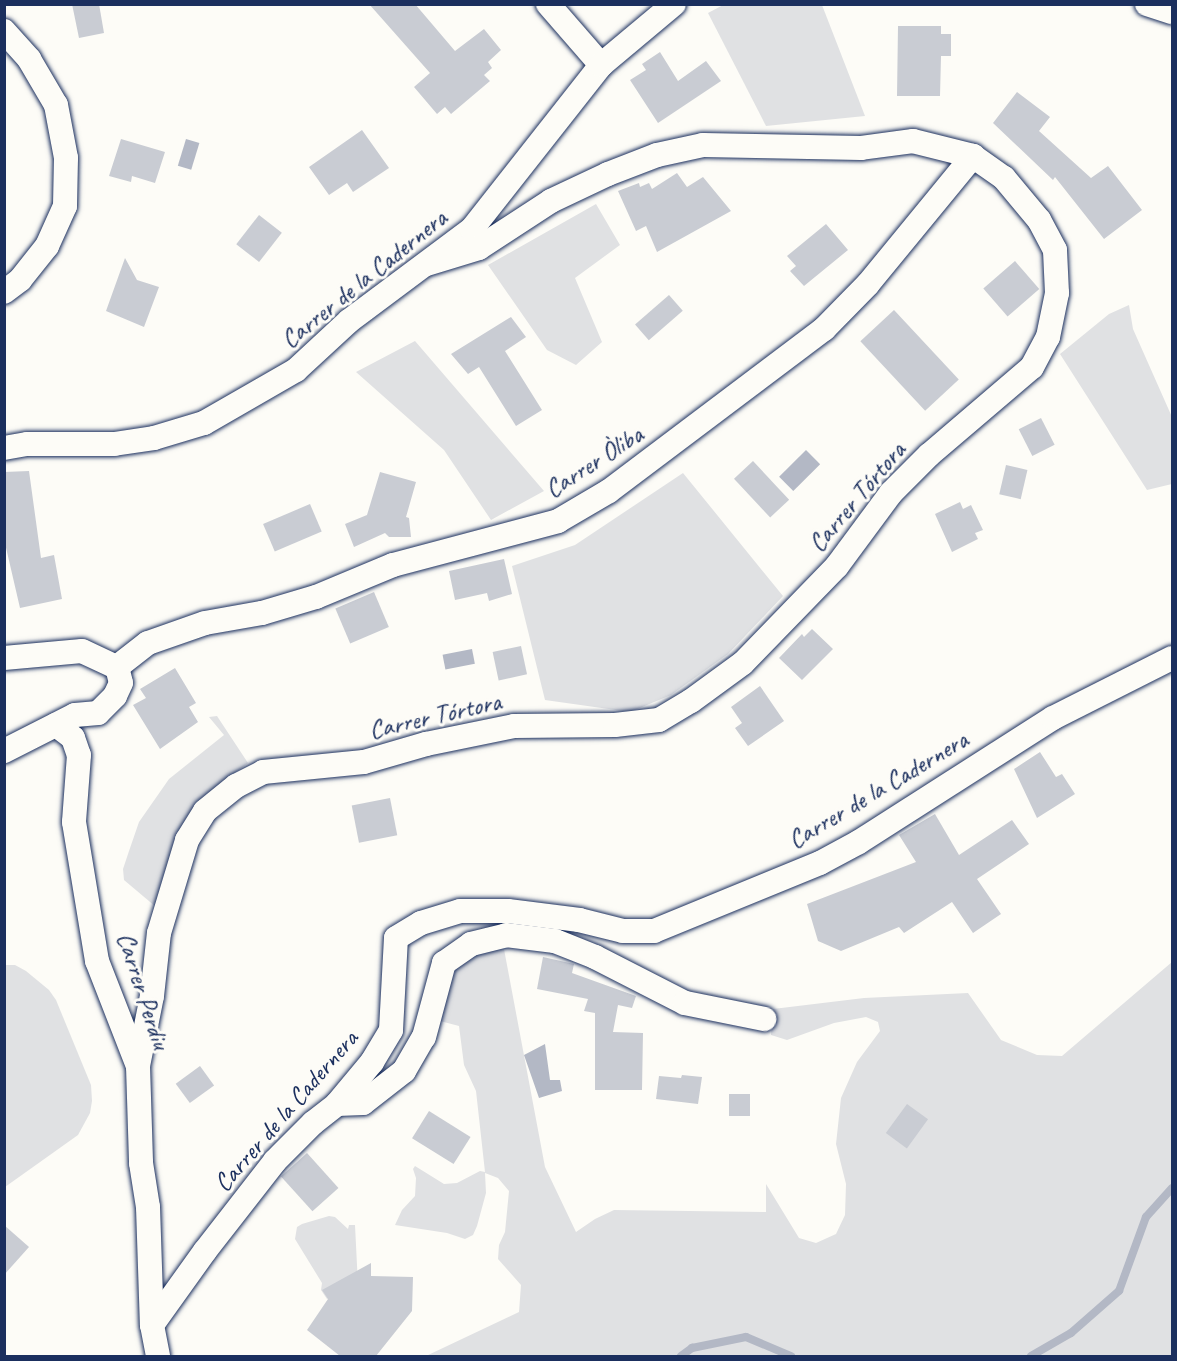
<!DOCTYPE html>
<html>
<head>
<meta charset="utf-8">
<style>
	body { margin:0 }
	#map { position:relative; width:1177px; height:1361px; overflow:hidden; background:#fdfcf7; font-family:Caveat,sans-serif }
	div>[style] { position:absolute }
	.green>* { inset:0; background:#e0e1e3 }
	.water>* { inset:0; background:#b3b8c5; transform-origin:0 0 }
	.stream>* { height:8px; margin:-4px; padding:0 4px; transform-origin:4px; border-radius:4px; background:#b3b8c5 }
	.building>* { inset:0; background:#c9ccd3; transform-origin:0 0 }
	.roads { filter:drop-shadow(0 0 2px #1b2f5e) drop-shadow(0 0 2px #1b2f5e) }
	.minor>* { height:24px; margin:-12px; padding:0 12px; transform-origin:12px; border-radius:12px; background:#fdfcf7 }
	span { translate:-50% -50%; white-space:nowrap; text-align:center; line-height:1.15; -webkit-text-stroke:6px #fdfcf7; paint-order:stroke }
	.street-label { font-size:26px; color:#1b2f5e }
	.frame { position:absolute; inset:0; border:6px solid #1b2f5e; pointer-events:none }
</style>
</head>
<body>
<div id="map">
	<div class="green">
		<div style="clip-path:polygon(725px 4px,822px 5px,865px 116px,766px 126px,708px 13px)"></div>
		<div style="clip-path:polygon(596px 204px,620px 245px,575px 278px,602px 342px,576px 365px,547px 350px,488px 265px)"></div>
		<div style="clip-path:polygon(1129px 305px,1133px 329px,1172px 417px,1172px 484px,1147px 490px,1060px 354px,1109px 314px)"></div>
		<div style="clip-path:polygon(415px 341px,544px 491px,491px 520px,444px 450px,356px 372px)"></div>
		<div style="clip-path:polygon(683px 473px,783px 596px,728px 654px,671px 695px,630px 712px,545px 700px,512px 566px,575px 545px)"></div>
		<div style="clip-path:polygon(217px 716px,248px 763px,226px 779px,156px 907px,124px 880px,123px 869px,129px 851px,139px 822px,169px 779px,224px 735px,209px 717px)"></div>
		<div style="clip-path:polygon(504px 949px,545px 1167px,576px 1232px,595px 1219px,614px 1210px,766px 1212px,766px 1184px,799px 1238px,816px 1243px,836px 1234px,845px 1215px,846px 1184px,836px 1144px,841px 1098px,857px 1062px,880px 1031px,878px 1022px,866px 1017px,834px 1023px,787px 1040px,771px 1035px,773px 1009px,864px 998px,968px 993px,1001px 1040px,1037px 1055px,1062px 1056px,1172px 962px,1172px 1356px,426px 1356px,519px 1312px,521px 1285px,498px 1259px,499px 1245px,505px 1232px,509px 1191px,498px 1178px,485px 1173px,486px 1193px,477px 1226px,473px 1235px,465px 1239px,447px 1233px,395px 1225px,402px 1210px,415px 1196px,416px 1178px,413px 1169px,415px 1166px,444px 1184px,457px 1183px,480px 1171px,485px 1172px,476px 1091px,464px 1065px,459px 1026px,440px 1021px,453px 976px,461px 961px,477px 950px)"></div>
		<div style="clip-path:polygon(5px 965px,15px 965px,26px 971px,49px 990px,56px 1000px,91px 1085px,92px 1101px,90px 1113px,78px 1135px,5px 1187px)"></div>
		<div style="clip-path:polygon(329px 1216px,335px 1217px,348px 1229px,349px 1225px,355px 1225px,358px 1285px,327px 1299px,321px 1290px,322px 1283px,295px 1239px,297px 1227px,302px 1224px)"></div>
	</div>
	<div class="water">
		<div style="left:186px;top:139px;width:14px;height:28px;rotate:17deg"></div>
		<div style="left:806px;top:450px;width:20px;height:38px;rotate:45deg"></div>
		<div style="left:472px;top:649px;width:15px;height:30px;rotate:79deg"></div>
		<div style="clip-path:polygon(545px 1044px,550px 1080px,560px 1080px,562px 1091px,539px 1098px,524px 1055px)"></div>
	</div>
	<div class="stream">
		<div style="left:681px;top:1356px;width:14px;rotate:-36deg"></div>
		<div style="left:692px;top:1348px;width:55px;rotate:-11.5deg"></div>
		<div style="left:746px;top:1337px;width:49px;rotate:22.9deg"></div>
		<div style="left:1031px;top:1356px;width:46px;rotate:-29.9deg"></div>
		<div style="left:1071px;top:1333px;width:64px;rotate:-41.2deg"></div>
		<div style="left:1119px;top:1291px;width:79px;rotate:-70deg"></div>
		<div style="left:1146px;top:1217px;width:39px;rotate:-48deg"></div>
	</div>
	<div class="building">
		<div style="clip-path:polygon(72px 4px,99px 4px,104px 33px,79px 38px)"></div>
		<div style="clip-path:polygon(369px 4px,415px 4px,455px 51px,484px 29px,501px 50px,488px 62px,492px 68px,484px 75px,490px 81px,451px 114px,445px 107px,437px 114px,414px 87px,430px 73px)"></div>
		<div style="clip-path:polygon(898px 26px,941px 26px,941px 34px,951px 34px,951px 56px,941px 56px,940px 96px,897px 96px)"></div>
		<div style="clip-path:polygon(660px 52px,678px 81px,706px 61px,721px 81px,658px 123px,630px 80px,646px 70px,642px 64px)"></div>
		<div style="clip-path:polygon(1017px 92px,1050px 117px,1039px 131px,1091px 178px,1108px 166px,1142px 210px,1104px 239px,1055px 177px,1053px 180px,993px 123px)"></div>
		<div style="clip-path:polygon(362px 130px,389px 168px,353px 192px,347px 183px,329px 195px,309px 167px)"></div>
		<div style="clip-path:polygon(121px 139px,165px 152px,155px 183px,132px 176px,131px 182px,109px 176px)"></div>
		<div style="clip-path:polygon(677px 173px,687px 187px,703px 177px,731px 211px,657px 252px,646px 226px,636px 231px,618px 191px,639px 183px,640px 187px,649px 183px,652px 189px)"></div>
		<div style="left:259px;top:215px;width:29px;height:37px;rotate:38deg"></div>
		<div style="clip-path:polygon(826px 224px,848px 250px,804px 286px,790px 271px,796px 266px,787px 256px)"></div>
		<div style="clip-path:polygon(125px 258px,137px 280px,159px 287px,144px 327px,106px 311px)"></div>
		<div style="left:1015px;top:261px;width:37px;height:42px;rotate:49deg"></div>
		<div style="left:669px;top:295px;width:21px;height:45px;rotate:49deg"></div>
		<div style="left:894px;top:310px;width:95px;height:46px;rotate:47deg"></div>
		<div style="clip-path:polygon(511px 317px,526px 337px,505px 351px,542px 410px,516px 426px,479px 367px,468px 374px,451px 354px)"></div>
		<div style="left:1041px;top:418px;width:30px;height:25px;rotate:63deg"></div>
		<div style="left:753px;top:461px;width:53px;height:26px;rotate:47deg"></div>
		<div style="left:1006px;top:465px;width:22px;height:30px;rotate:13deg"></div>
		<div style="clip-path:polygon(29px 471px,41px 558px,54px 555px,62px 599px,20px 608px,4px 539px,4px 472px)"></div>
		<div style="clip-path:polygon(380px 472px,416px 482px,406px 517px,409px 518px,411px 537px,389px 537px,385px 533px,354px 547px,345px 524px,367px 515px)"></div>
		<div style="clip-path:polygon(960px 502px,963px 509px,971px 505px,983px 530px,975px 533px,978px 539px,952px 552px,935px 514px)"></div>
		<div style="left:310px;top:504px;width:30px;height:51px;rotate:67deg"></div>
		<div style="clip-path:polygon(504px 559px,512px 594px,489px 601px,487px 593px,455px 600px,449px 571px)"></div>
		<div style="left:374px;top:592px;width:38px;height:42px;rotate:67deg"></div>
		<div style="clip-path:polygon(812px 629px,833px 649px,802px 680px,779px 658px,802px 634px,804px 637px)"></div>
		<div style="left:521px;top:646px;width:29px;height:29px;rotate:78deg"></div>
		<div style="clip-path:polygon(175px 668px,196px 703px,189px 707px,198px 722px,160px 749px,133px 705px,146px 698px,140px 689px)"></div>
		<div style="clip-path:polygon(760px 686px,784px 721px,748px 746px,735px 728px,742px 723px,731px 707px)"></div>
		<div style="clip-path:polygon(1040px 752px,1056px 777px,1062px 774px,1075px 794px,1037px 818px,1014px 769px)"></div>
		<div style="left:390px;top:798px;width:38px;height:39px;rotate:79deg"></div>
		<div style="clip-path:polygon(935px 814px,959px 855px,1012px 820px,1029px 844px,977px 879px,1001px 914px,973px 933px,952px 902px,904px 933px,899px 927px,841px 951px,818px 941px,807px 904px,916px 862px,899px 835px)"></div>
		<div style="clip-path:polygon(543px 957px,574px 964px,572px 973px,636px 996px,632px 1008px,618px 1005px,613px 1032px,643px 1033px,642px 1090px,595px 1090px,595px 1013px,584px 1011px,588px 999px,537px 989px)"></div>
		<div style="left:200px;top:1066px;width:24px;height:30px;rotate:54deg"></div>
		<div style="clip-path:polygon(682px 1075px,702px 1077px,698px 1104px,656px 1099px,659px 1076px,681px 1078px)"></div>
		<div style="left:729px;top:1094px;width:21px;height:22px"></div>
		<div style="left:907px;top:1104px;width:26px;height:36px;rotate:36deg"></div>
		<div style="left:429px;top:1111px;width:49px;height:32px;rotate:32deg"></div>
		<div style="left:307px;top:1153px;width:47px;height:35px;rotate:48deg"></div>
		<div style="clip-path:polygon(4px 1225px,29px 1247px,4px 1275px)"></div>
		<div style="clip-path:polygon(371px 1263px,371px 1276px,413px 1277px,412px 1311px,376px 1356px,340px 1356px,307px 1330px,328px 1299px,322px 1290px)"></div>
	</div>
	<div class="roads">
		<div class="minor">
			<div style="left:548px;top:4px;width:81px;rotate:49deg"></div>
			<div style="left:1147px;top:4px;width:26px;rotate:18deg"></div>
			<div style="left:4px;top:31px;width:38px;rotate:48deg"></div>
			<div style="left:29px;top:59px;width:53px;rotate:59.6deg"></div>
			<div style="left:56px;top:105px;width:54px;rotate:79.3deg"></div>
			<div style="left:66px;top:158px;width:48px;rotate:91.2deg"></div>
			<div style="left:65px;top:206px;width:44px;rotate:114.2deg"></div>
			<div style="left:47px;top:246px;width:43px;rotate:128.5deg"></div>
			<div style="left:20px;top:280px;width:20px;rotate:143deg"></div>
			<div style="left:4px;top:448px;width:23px;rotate:-10deg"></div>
			<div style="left:27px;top:444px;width:87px"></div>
			<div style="left:114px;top:444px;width:40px;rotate:-8.5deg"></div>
			<div style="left:154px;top:438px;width:52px;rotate:-16.7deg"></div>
			<div style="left:204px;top:423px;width:106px;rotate:-29.9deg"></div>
			<div style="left:296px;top:370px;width:72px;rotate:-42.8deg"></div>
			<div style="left:349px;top:321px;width:154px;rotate:-36.8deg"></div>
			<div style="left:472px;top:229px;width:209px;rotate:-51.8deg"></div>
			<div style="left:601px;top:65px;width:95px;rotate:-39.9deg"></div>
			<div style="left:4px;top:658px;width:78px;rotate:-5.1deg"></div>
			<div style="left:82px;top:651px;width:38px;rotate:25deg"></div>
			<div style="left:117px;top:667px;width:16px;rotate:76deg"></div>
			<div style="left:121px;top:683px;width:14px;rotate:115deg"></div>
			<div style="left:115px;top:696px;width:24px;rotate:135deg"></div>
			<div style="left:98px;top:713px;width:23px;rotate:175deg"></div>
			<div style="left:75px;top:715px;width:80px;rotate:153.1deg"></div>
			<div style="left:117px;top:667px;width:39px;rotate:-38deg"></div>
			<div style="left:148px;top:643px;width:60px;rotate:-19.3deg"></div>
			<div style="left:205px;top:623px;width:58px;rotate:-10deg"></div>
			<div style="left:262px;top:613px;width:56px;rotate:-16.5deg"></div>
			<div style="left:316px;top:597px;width:83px;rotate:-22.6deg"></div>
			<div style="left:393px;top:565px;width:171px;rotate:-14.9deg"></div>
			<div style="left:558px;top:521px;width:59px;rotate:-30.5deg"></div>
			<div style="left:609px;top:491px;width:269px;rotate:-37deg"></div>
			<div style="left:824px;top:329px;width:63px;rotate:-45.6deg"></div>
			<div style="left:868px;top:284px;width:166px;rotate:-50.6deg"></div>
			<div style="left:56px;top:725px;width:21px;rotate:37deg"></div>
			<div style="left:73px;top:738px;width:18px;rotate:71deg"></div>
			<div style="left:79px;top:755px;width:67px;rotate:94.3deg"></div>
			<div style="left:74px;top:822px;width:141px;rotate:80.6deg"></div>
			<div style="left:97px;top:961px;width:113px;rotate:68.7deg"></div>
			<div style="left:138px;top:1066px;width:97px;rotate:88.2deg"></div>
			<div style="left:141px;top:1163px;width:45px;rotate:81deg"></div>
			<div style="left:148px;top:1207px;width:118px;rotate:88.1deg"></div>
			<div style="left:152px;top:1325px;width:32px;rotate:79deg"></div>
			<div style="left:138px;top:1066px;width:71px;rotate:-78.7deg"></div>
			<div style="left:152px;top:996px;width:63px;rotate:-83.7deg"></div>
			<div style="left:159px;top:933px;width:97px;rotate:-73.2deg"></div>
			<div style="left:187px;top:840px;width:34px;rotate:-58deg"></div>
			<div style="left:205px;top:811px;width:40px;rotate:-39deg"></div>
			<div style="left:236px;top:786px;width:30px;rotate:-27deg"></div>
			<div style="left:263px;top:772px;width:101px;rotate:-5.7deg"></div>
			<div style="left:364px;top:762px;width:65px;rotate:-16.2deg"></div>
			<div style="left:426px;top:744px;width:90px;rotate:-11.6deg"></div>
			<div style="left:514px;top:726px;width:101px;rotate:-0.6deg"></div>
			<div style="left:615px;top:725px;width:44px;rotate:-6.5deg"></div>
			<div style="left:659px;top:720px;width:37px;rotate:-31deg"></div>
			<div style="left:691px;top:701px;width:64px;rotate:-36.2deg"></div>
			<div style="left:743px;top:663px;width:135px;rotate:-45.9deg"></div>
			<div style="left:837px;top:566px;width:91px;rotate:-53.5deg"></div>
			<div style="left:891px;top:493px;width:54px;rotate:-45deg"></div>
			<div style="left:929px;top:455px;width:135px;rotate:-40.5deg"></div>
			<div style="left:1032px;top:367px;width:34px;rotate:-62deg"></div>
			<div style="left:1048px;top:337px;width:45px;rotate:-78.4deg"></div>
			<div style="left:1057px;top:293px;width:43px;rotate:-92.7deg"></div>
			<div style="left:1055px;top:250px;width:34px;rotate:-118deg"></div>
			<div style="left:1039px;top:220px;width:55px;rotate:-129.8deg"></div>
			<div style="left:1004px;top:178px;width:38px;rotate:-145deg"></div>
			<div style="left:973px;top:156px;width:62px;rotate:-166deg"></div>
			<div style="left:913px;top:141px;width:52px;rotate:172.3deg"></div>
			<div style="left:861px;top:148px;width:158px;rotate:-178.9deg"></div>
			<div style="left:703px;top:145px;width:47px;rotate:167.7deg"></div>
			<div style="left:657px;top:155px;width:53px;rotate:158.8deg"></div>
			<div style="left:608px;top:174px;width:63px;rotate:154.7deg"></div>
			<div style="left:551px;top:201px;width:86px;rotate:146.9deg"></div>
			<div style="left:479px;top:248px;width:54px;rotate:162.9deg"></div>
			<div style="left:337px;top:1104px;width:26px;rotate:-2deg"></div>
			<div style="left:363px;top:1103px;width:52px;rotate:-38deg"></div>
			<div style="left:404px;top:1071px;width:39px;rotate:-60deg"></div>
			<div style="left:424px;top:1037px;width:77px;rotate:-74.9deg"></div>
			<div style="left:444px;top:963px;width:33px;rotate:-35deg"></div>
			<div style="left:471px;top:944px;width:36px;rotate:-14deg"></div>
			<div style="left:506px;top:935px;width:49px;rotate:7deg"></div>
			<div style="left:555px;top:941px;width:43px;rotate:21.8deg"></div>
			<div style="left:595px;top:957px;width:101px;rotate:27.1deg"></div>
			<div style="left:685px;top:1003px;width:81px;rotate:11.4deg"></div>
			<div style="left:152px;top:1325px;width:91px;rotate:-54.4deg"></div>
			<div style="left:205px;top:1251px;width:114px;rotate:-52.1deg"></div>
			<div style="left:275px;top:1161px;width:54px;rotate:-45deg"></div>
			<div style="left:313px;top:1123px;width:31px;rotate:-38deg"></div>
			<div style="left:337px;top:1104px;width:55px;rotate:-50.2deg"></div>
			<div style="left:372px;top:1062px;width:37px;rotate:-59deg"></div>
			<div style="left:391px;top:1030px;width:92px;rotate:-86.9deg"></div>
			<div style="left:396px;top:938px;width:29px;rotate:-31deg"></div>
			<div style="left:421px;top:923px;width:41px;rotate:-17.1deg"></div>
			<div style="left:460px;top:911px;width:48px"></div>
			<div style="left:508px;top:911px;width:72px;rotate:7.2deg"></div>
			<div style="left:579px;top:920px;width:45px;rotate:14deg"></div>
			<div style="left:623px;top:931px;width:31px"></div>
			<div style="left:654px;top:931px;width:179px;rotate:-22.3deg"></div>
			<div style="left:820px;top:863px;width:44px;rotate:-28.3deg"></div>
			<div style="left:859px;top:842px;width:230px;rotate:-32.6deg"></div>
			<div style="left:1053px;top:718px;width:133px;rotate:-26.8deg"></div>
		</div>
	</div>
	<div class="street-label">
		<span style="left:364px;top:279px;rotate:-39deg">Carrer de la Cadernera</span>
		<span style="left:594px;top:462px;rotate:-33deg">Carrer Òliba</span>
		<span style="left:857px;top:497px;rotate:-50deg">Carrer Tórtora</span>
		<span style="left:435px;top:716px;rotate:-13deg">Carrer Tórtora</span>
		<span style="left:878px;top:790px;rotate:-31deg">Carrer de la Cadernera</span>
		<span style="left:143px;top:991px;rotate:72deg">Carrer Perdiu</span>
		<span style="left:286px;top:1111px;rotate:-49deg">Carrer de la Cadernera</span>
	</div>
	<div class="frame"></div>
</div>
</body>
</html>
